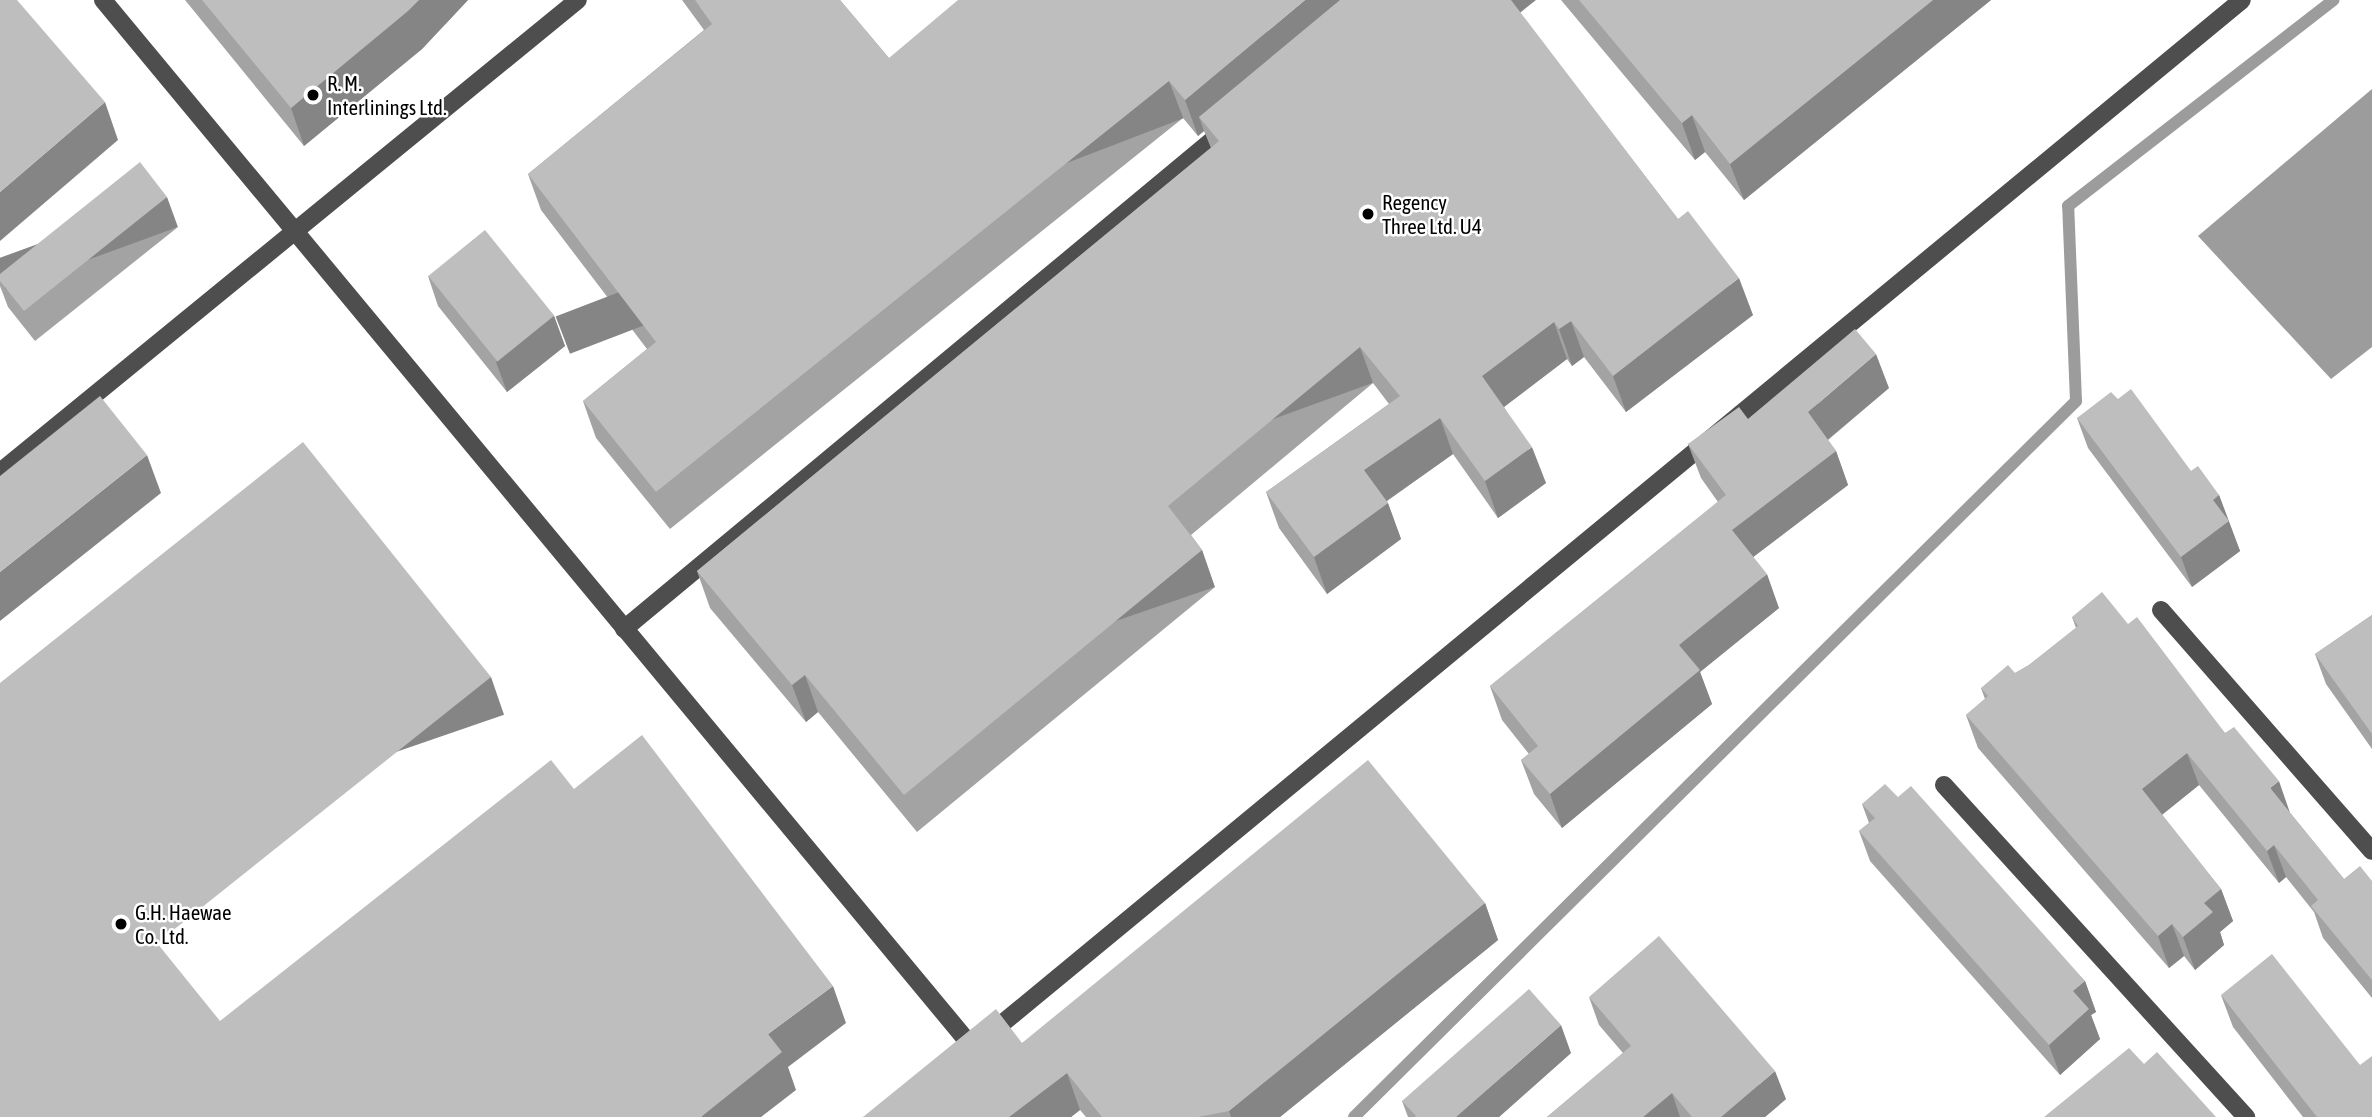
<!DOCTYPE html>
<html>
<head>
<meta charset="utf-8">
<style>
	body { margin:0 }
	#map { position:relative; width:2372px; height:1117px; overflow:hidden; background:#fff; font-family:"Asap Condensed",sans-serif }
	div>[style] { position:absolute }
	.water>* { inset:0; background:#9c9c9c }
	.stream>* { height:12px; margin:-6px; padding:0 6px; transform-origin:6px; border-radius:6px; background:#9c9c9c }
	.minor>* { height:18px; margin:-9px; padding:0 9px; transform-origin:9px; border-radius:9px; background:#4e4e4e }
	.wall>* { inset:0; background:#a3a3a3 }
	.shaded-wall>* { inset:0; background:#858585; transform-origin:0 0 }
	.building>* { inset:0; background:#bebebe; transform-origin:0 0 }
	.dots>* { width:19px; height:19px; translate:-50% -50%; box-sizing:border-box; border:4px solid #fff; border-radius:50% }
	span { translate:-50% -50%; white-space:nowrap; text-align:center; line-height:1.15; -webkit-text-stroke:5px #fff; paint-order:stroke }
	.poi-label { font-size:21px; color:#000 }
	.left { translate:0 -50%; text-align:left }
</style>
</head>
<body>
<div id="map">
	<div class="water">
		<div style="clip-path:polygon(2372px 89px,2372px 347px,2331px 379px,2198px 236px)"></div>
	</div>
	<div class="stream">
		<div style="left:1354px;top:1117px;width:1017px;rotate:-44.76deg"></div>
		<div style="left:2076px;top:401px;width:195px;rotate:-92.3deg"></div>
		<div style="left:2068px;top:206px;width:336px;rotate:-37.8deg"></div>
	</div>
	<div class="minor">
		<div style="left:103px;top:0;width:1362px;rotate:50.3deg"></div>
		<div style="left:0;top:472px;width:746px;rotate:-39.24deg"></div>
		<div style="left:2161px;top:610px;width:320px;rotate:48.8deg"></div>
		<div style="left:624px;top:629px;width:784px;rotate:-39.72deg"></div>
		<div style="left:1944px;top:785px;width:449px;rotate:47.7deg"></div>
		<div style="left:987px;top:1036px;width:1627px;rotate:-39.54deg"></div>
	</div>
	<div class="wall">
		<div style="clip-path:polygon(185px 0,468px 0,422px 49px,304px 146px)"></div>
		<div style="clip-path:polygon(682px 0,840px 0,889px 58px,1520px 13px,1678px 219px,1753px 315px,1626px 412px,1584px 357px,1572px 366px,1567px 359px,1504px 407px,1546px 483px,1498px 518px,1453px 454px,1387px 501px,1401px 539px,1327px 594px,1279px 528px,1266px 492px,1389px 404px,1373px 383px,1191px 535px,1202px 550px,1215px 587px,917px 832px,818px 712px,806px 722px,710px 608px,697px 571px,1211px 148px,1204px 131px,1198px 136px,1183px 118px,670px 529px,596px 438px,583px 401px,647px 349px,541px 210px,528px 174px,704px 30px)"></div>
		<div style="clip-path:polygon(1561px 0,1991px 0,1744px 200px,1705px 152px,1695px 160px)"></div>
		<div style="clip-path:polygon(178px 227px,35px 341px,8px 307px,0 286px,0 274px)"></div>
		<div style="clip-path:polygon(428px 276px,554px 316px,565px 346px,507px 392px,438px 306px)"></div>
		<div style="clip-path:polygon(1889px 388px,1828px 440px,1836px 451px,1848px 485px,1753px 557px,1779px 608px,1700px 672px,1712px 704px,1562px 828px,1534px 794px,1521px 760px,1529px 754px,1502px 720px,1490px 686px,1718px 502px,1701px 478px,1688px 444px,1748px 419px)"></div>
		<div style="clip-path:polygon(2118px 399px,2191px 471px,2219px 495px,2240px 551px,2192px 587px,2088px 448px,2077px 418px)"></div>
		<div style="clip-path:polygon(2372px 615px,2372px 749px,2326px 684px,2315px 654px)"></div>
		<div style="clip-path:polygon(2072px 617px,2128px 624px,2225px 733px,2344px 879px,2372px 881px,2372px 998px,2323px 938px,2314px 912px,2286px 877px,2279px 883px,2199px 785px,2162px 815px,2221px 889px,2233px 921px,2220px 932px,2224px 945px,2195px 970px,2184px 956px,2169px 968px,1978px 748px,1966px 715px,1985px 699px,1981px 688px,2015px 673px,2029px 665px,2076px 628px)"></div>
		<div style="clip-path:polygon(1898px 797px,2085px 981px,2096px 1012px,2091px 1015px,2100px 1039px,2060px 1075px,1870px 861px,1859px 831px,1869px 823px,1862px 804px)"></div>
		<div style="clip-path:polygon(1485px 903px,1498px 940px,1280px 1117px,1086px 1117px,1080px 1110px,1071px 1117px,863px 1117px,1022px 1043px)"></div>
		<div style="clip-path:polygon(2221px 995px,2360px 1065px,2372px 1117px,2303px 1117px,2233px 1027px)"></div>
		<div style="clip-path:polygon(1589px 997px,1786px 1099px,1765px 1117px,1547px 1117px,1623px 1053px,1599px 1025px)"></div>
		<div style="clip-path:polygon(1571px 1053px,1499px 1117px,1408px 1117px,1402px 1101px)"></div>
	</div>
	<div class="shaded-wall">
		<div style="clip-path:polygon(419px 0,468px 0,422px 49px,304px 146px,291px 108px)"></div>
		<div style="clip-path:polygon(1305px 0,1362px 0,1199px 117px,1204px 131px,1198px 136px,1185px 100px)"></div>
		<div style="clip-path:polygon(1504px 0,1536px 0,1511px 20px)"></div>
		<div style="clip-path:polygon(1933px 0,1991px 0,1744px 200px,1730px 164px)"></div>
		<div style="left:1169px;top:81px;width:40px;height:657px;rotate:69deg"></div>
		<div style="clip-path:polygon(105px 102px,118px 140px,0 241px,0 192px)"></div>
		<div style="clip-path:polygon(1692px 115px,1705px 152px,1695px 160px,1682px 123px)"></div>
		<div style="left:167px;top:197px;width:32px;height:183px;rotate:70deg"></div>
		<div style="clip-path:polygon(1739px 278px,1753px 315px,1626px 412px,1613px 376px)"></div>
		<div style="clip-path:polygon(554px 316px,565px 346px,507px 392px,496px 362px)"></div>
		<div style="clip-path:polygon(1571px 321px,1584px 357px,1572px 366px,1559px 329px)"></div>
		<div style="clip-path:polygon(1554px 322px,1567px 359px,1496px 413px,1482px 376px)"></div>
		<div style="left:1360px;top:347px;width:38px;height:249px;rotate:70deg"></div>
		<div style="clip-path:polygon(1876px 354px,1889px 388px,1820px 446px,1808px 412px)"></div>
		<div style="clip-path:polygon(1440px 418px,1453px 454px,1378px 507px,1364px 470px)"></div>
		<div style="clip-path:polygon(1532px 447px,1546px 483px,1498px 518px,1485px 481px)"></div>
		<div style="clip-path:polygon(1836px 451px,1848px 485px,1744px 564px,1732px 530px)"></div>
		<div style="clip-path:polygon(147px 455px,161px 493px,0 621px,0 572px)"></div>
		<div style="clip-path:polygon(2219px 495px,2240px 551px,2192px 587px,2181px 557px,2213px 500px)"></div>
		<div style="clip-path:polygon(1388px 503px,1401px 539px,1327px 594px,1314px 557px)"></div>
		<div style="left:1202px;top:550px;width:39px;height:386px;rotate:71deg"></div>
		<div style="clip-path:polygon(1767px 574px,1779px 608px,1700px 672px,1712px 704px,1562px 828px,1550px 794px,1679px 645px)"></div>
		<div style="clip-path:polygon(805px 675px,818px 712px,806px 722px,792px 685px)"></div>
		<div style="left:491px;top:677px;width:40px;height:427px;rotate:71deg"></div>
		<div style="clip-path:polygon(2187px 753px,2199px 785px,2154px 821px,2142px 789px)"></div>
		<div style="clip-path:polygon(2279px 781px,2290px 813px,2270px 788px)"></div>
		<div style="clip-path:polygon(2274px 845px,2286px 877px,2279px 883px,2267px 851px)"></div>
		<div style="clip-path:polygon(2221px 889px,2233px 921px,2220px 932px,2224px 945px,2195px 970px,2183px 937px,2204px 903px)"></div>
		<div style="clip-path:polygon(1485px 903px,1498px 940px,1280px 1117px,1231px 1117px,1229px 1111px)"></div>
		<div style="clip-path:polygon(2172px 924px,2184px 956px,2169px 968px,2158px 936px)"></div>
		<div style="clip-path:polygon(2085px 981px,2096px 1012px,2091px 1015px,2100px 1039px,2060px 1075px,2049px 1045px,2073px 991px)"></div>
		<div style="clip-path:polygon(833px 986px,846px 1023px,788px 1067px,796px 1090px,761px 1117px,701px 1117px,768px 1034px)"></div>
		<div style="clip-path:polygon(1561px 1025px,1571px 1053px,1499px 1117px,1456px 1117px)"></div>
		<div style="clip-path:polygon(1775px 1071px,1786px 1099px,1765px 1117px,1721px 1117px)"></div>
		<div style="clip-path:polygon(1067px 1073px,1080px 1110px,1071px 1117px,1009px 1117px)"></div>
		<div style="clip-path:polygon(1672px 1093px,1680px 1117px,1643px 1117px)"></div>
	</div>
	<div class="building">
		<div style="clip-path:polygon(0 0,17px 0,105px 102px,0 192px)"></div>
		<div style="clip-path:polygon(202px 0,419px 0,408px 11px,291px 108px)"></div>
		<div style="clip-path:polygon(695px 0,840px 0,889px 58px,958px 0,1305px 0,1185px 100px,1169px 81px,656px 492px,583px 401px,656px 342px,528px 174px,712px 24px)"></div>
		<div style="clip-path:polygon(1340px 0,1511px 0,1678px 219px,1688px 211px,1739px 278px,1613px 376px,1571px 321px,1559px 329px,1554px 322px,1482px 376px,1532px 447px,1485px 481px,1440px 418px,1364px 470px,1388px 503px,1314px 557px,1266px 492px,1400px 396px,1360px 347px,1168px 506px,1202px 550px,904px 795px,805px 675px,792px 685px,697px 571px,1219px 141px,1199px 117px)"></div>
		<div style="clip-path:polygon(1579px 0,1933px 0,1730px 164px,1692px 115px,1682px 123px)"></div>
		<div style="clip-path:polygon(140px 162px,167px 197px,24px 311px,0 281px,0 274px)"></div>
		<div style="left:485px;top:230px;width:110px;height:73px;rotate:51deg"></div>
		<div style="clip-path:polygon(1855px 329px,1876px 354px,1808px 412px,1836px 451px,1732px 530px,1767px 574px,1679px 645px,1700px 670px,1550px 794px,1521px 760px,1538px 746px,1490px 686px,1726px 495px,1688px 444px,1739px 407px,1748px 419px)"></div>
		<div style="clip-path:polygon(2131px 389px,2191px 471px,2198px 466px,2219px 495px,2213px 500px,2229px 521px,2181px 557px,2077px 418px,2111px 392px,2118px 399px)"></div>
		<div style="clip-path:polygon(100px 396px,147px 455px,0 572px,0 476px)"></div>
		<div style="clip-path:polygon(303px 442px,491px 677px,157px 943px,220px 1021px,551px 760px,574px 789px,642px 735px,833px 986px,768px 1034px,782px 1052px,701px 1117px,0 1117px,0 683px)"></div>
		<div style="clip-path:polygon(2102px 592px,2128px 624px,2137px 617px,2225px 733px,2234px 727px,2279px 781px,2270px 788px,2344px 879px,2360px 866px,2372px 881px,2372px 980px,2311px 906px,2318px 900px,2274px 845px,2267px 851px,2187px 753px,2142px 789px,2221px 889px,2204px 903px,2213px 912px,2183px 937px,2172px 924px,2158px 936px,1966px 715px,1988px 696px,1981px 688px,2008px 665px,2015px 673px,2029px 665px,2078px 626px,2072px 617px)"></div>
		<div style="clip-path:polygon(2372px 615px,2372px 734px,2315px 654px)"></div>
		<div style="clip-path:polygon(1368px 760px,1485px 903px,1229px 1111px,1198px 1117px,1102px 1117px,1067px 1073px,1009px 1117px,863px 1117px,996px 1009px,1022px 1043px)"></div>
		<div style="clip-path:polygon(1885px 784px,1898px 797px,1911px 786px,2085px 981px,2073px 991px,2089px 1009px,2049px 1045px,1859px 831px,1875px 818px,1862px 804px)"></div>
		<div style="clip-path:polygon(1659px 936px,1775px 1071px,1721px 1117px,1692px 1117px,1672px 1093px,1643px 1117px,1547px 1117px,1631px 1046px,1589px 997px)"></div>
		<div style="clip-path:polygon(2272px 954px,2360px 1065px,2372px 1056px,2372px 1117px,2317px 1117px,2221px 995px)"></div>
		<div style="clip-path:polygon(1529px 989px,1561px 1025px,1456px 1117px,1414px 1117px,1416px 1116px,1402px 1101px)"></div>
		<div style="clip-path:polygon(2129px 1048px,2144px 1064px,2157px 1052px,2216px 1117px,2044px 1117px)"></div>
	</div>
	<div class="dots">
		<div style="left:313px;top:95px;background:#000"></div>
		<div style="left:1368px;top:214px;background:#000"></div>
		<div style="left:121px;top:924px;background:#000"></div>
	</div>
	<div class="poi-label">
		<span class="left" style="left:327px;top:95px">R. M.<br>Interlinings Ltd.</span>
		<span class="left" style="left:1382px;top:214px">Regency<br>Three Ltd. U4</span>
		<span class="left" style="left:135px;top:924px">G.H. Haewae<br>Co. Ltd.</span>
	</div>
</div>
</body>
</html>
